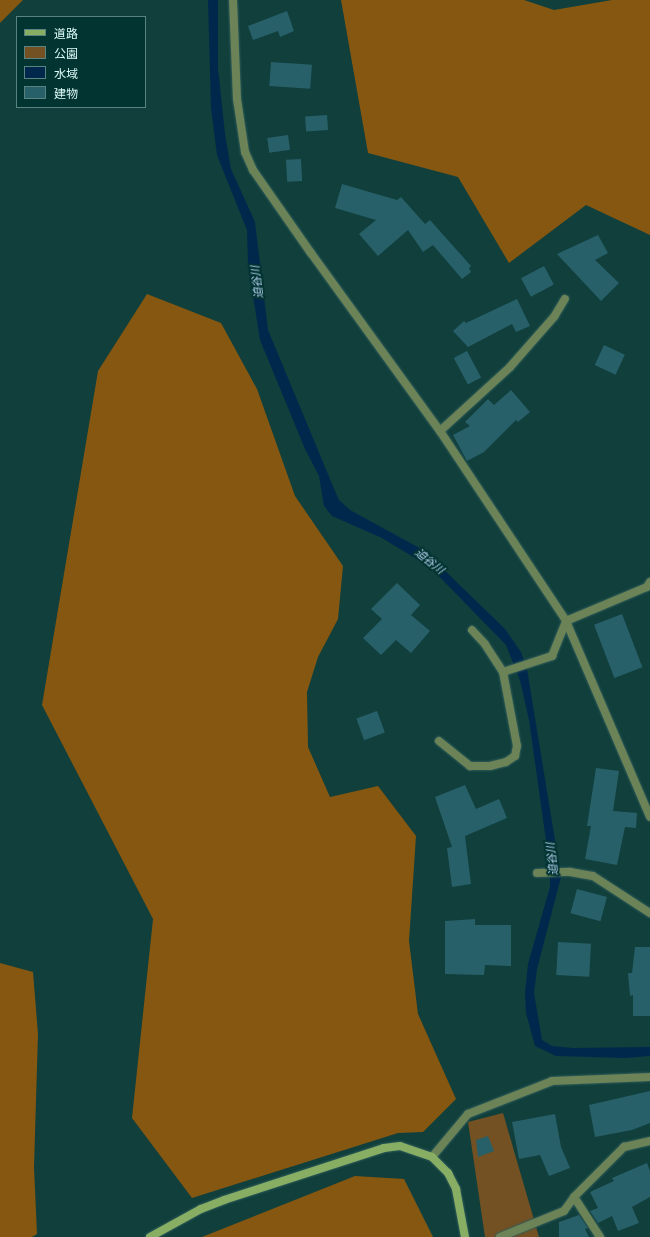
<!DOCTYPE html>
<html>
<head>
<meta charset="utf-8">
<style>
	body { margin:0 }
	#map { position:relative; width:650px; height:1237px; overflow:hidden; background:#103f3c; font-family:Roboto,"Noto Sans JP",sans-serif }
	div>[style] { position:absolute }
	.green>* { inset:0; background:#745122 }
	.forest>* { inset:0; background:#865710 }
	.water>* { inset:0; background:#00284d }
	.building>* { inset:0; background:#28606a; transform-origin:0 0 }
	.roads { filter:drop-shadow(0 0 1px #315d5a) drop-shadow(0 0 1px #315d5a) }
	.street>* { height:8px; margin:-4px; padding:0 4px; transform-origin:4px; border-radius:4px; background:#6b8356 }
	.secondary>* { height:8px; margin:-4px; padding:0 4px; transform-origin:4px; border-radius:4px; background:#88ae64 }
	span { translate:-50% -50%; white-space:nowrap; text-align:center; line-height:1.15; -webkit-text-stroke:4px #023432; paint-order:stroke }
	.water-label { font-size:11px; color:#b5d1ef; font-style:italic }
	.legend { position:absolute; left:16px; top:16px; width:130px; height:92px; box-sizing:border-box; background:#023432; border:1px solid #598381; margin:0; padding:5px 7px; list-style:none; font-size:12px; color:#dcfaf7 }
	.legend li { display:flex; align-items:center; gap:8px; height:20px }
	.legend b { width:20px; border:1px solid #598381 }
</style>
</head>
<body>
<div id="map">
	<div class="green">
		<div style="clip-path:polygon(503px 1113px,539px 1237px,485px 1237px,468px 1122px)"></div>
	</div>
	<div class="forest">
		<div style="clip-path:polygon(0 0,23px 0,0 23px)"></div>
		<div style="clip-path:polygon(341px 0,524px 0,554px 10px,612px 0,650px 0,650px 235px,586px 205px,509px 263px,458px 177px,368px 153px)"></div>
		<div style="clip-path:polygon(147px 294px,221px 323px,257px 389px,295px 496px,343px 566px,338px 619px,318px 657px,307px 692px,308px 747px,330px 797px,378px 786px,416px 836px,409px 941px,418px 1014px,456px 1099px,423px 1132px,398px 1133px,192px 1198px,132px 1118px,153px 919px,42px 705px,98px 371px)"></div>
		<div style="clip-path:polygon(0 963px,33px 972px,38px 1034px,34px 1167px,37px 1234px,32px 1237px,0 1237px)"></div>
		<div style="clip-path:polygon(355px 1176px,404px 1179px,433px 1237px,202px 1237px)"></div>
	</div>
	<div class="water">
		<div style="clip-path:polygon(208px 0,218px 0,218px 68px,225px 134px,231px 169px,255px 222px,268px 330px,335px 491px,339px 500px,350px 510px,423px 550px,438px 564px,505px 629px,521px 652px,527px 669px,561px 877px,537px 969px,534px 993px,542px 1040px,552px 1046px,573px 1048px,650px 1047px,650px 1056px,625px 1058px,556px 1056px,535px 1046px,526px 1013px,525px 993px,528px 964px,550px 887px,550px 869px,529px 720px,520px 680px,506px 645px,430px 567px,382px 538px,332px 516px,324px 506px,319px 476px,305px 449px,260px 340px,248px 264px,247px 230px,217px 155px,211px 108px)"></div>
	</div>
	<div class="building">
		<div style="clip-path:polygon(287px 11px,294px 31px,280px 37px,278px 31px,253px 40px,248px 26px)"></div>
		<div style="left:271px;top:62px;width:41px;height:24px;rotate:4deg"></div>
		<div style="left:327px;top:115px;width:15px;height:22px;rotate:86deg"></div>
		<div style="left:288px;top:135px;width:15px;height:21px;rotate:82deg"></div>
		<div style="left:301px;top:159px;width:22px;height:15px;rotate:87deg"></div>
		<div style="clip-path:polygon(342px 184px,397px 200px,401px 197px,425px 224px,430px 220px,471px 266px,469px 268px,471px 272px,462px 279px,433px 245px,423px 252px,408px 230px,378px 256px,359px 234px,376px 220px,335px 208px)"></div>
		<div style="clip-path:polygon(598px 235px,608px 253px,595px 260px,619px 283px,601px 301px,557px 254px)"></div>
		<div style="left:544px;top:266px;width:21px;height:26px;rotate:62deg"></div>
		<div style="clip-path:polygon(517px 299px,530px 326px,516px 332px,512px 324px,468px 347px,453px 331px,464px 321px,466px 323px)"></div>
		<div style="left:604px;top:345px;width:23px;height:22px;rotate:25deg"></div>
		<div style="left:467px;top:351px;width:30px;height:15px;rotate:62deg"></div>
		<div style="clip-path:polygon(511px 390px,530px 412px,518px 422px,516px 420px,484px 452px,467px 461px,453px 435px,470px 426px,465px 422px,488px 399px,494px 405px)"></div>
		<div style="clip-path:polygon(397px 583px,420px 605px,411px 615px,430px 631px,411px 653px,396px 640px,381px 655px,363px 638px,382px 619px,371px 609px)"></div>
		<div style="left:622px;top:614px;width:57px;height:30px;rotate:69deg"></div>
		<div style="left:377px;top:711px;width:23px;height:22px;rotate:70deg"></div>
		<div style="clip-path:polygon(596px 768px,619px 771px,613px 811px,637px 813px,636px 828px,625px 827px,617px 865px,585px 859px,591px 826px,587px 826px)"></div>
		<div style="clip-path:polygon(465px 785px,476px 809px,499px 799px,507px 818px,465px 836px,471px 884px,452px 887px,447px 848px,452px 847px,435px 797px)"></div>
		<div style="left:577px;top:889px;width:31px;height:25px;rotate:15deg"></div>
		<div style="clip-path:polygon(475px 919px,475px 925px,511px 925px,511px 966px,485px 965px,484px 975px,445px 974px,445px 921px)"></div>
		<div style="left:558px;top:942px;width:33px;height:33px;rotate:3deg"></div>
		<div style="clip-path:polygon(635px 947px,650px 947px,650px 1016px,633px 1016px,633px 995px,630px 996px,628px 973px,632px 973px)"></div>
		<div style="clip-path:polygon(650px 1091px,650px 1123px,632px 1130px,595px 1137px,589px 1105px)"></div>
		<div style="clip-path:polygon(555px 1114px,561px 1147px,570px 1168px,549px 1176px,540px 1155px,519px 1159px,512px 1122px)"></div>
		<div style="clip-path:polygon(488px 1136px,494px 1151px,478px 1157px,476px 1140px)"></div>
		<div style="clip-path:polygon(647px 1163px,650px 1171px,650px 1197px,632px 1207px,639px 1223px,618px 1231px,612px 1216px,598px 1223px,590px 1211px,598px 1208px,590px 1192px,614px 1181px,612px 1178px)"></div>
		<div style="clip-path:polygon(579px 1215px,588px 1228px,585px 1229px,589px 1237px,559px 1237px,559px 1222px)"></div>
	</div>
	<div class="roads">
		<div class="street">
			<div style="left:233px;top:0;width:99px;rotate:87.7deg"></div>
			<div style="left:237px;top:99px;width:54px;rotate:81.4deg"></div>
			<div style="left:245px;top:152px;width:20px;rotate:66deg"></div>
			<div style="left:253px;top:170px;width:101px;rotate:55.1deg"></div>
			<div style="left:311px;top:253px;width:220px;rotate:54.1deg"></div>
			<div style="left:440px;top:431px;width:228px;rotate:56.4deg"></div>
			<div style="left:566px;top:621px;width:213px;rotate:66.8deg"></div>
			<div style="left:440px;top:431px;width:95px;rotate:-42.4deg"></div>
			<div style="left:510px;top:367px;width:67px;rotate:-48.7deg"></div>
			<div style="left:554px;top:317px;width:21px;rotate:-59deg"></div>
			<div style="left:503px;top:672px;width:52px;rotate:-18.1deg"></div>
			<div style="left:552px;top:656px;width:38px;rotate:-68deg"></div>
			<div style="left:566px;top:621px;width:88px;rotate:-22.8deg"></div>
			<div style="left:647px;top:587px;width:6px;rotate:-59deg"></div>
			<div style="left:439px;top:741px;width:40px;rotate:39deg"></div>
			<div style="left:470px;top:766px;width:20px"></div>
			<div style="left:490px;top:766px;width:16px;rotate:-14deg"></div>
			<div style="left:506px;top:762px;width:11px;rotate:-34deg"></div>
			<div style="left:515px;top:756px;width:10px;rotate:-79deg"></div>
			<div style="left:517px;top:746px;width:75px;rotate:-100.7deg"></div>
			<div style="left:503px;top:672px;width:33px;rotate:-123deg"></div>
			<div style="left:485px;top:644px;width:19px;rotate:-133deg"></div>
			<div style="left:537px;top:873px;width:33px;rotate:-2deg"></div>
			<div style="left:570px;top:872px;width:23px;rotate:10deg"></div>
			<div style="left:593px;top:876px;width:68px;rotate:33deg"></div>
			<div style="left:432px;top:1157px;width:56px;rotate:-50.1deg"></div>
			<div style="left:468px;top:1114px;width:90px;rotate:-21.4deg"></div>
			<div style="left:552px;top:1081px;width:98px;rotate:-2.3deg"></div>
			<div style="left:574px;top:1197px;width:48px;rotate:57deg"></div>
			<div style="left:500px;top:1237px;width:69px;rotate:-22.1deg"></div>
			<div style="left:564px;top:1211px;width:17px;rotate:-54deg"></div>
			<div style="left:574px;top:1197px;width:71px;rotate:-45deg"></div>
			<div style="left:624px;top:1147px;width:27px;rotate:-13deg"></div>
		</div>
		<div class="secondary">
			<div style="left:150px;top:1237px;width:58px;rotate:-28.8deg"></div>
			<div style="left:201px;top:1209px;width:25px;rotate:-21deg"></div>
			<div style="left:224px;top:1200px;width:168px;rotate:-18deg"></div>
			<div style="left:384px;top:1148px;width:16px;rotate:-7deg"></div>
			<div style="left:400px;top:1146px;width:34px;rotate:19deg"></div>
			<div style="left:432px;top:1157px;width:23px;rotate:45deg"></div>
			<div style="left:448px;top:1173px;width:18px;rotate:63deg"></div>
			<div style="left:456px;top:1189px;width:49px;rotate:79.4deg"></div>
		</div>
	</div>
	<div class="water-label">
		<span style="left:258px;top:282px;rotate:-97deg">迫谷川</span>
		<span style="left:429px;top:562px;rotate:39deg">迫谷川</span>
		<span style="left:553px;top:859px;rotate:-96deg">迫谷川</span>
	</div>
	<ul class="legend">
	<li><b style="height:5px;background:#88ae64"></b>道路</li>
	<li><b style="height:11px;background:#745122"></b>公園</li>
	<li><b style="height:11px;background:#00284d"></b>水域</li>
	<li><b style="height:11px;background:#28606a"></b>建物</li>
	</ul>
</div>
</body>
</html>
